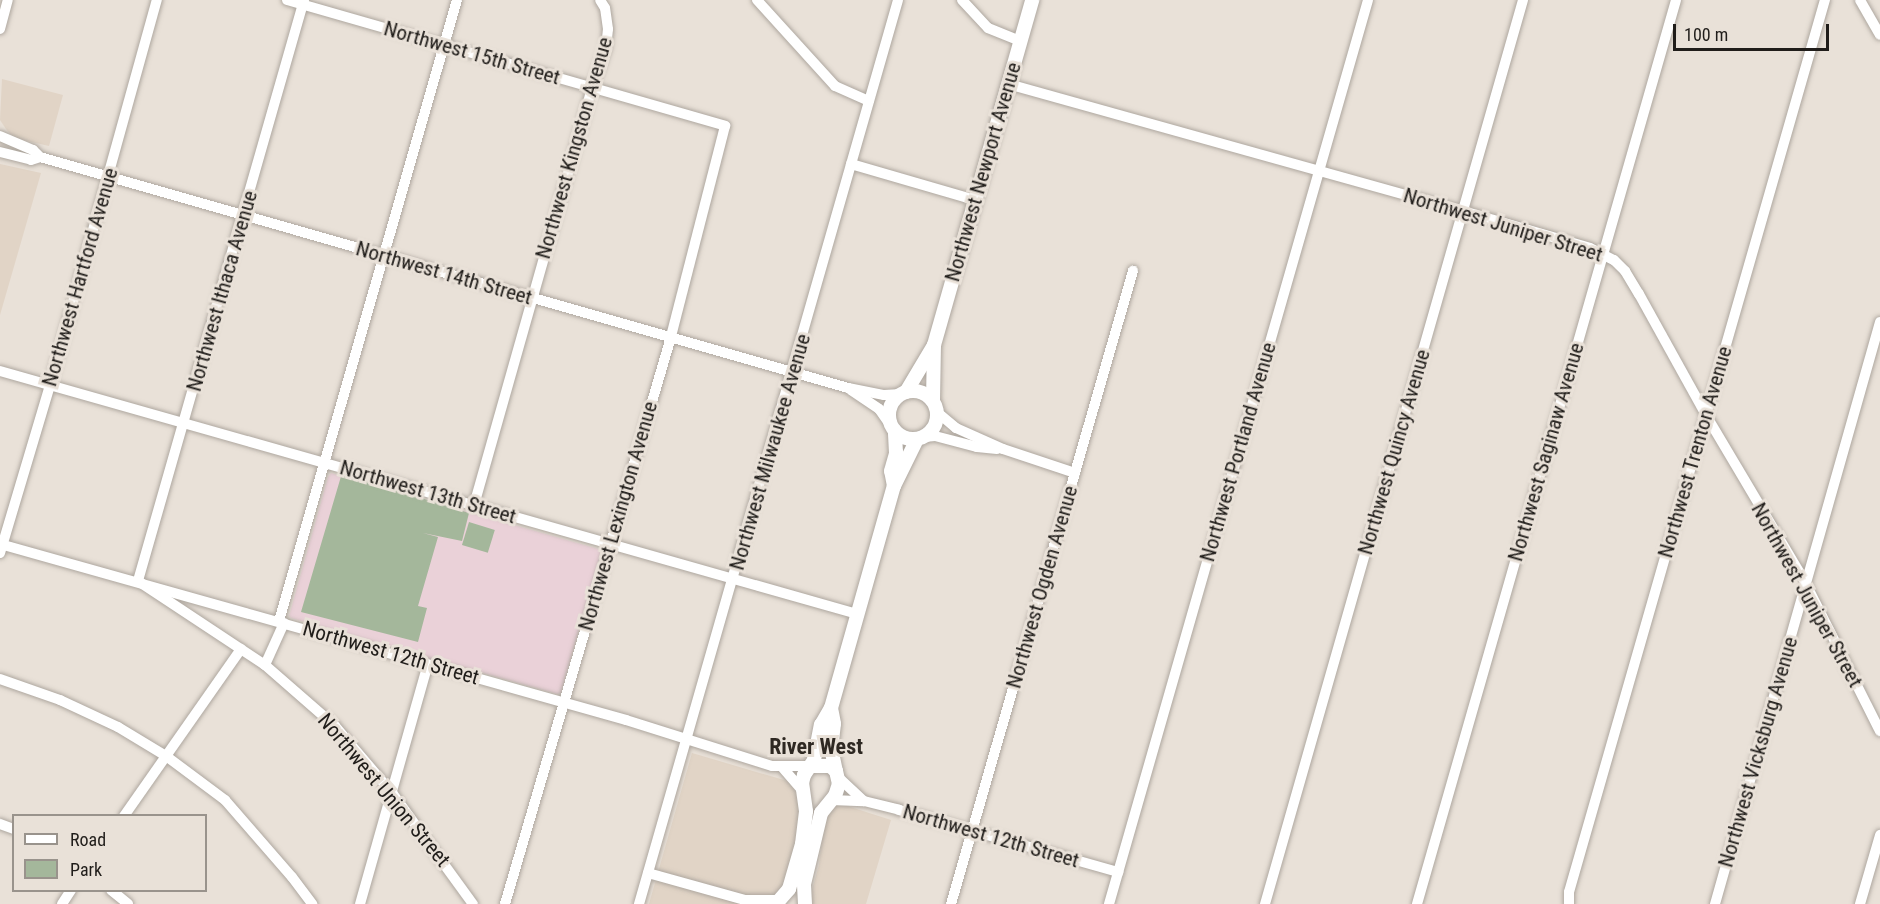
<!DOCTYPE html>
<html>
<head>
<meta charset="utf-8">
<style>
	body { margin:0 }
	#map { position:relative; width:1880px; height:904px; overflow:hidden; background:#e9e1d8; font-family:"Roboto Condensed",sans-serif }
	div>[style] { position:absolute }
	.built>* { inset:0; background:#e1d4c6 }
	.education>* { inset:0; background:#ead1d8 }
	.green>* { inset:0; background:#a4b79b; transform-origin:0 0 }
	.roads { filter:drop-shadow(0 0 2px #aea79f) drop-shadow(0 0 2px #aea79f) }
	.minor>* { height:10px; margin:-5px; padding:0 5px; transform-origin:5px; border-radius:5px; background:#fff }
	.major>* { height:14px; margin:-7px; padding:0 7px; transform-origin:7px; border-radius:7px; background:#fff }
	.major>.ring { margin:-7px; padding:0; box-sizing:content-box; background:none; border:14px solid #fff; border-radius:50% }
	span { translate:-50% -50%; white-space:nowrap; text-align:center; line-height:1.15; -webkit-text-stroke:6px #e9e1d8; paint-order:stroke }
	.street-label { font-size:21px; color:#201d1a }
	.neighbourhood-label { font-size:22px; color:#2e2822; font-weight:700 }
	.legend { position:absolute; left:12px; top:814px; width:195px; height:78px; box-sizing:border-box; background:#e9e1d8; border:2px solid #99938c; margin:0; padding:8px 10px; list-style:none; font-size:18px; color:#201d1a }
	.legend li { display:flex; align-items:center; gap:12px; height:30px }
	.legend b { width:30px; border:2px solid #99938c }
	.scale { position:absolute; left:1673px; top:24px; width:156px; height:27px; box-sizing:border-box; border:3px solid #201d1a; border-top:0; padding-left:8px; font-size:18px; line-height:21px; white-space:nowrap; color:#201d1a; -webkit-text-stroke:4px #e9e1d8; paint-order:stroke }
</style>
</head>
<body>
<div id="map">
	<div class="built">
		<div style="clip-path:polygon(2px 79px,63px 95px,49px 146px,14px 138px,6px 129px,0 120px)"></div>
		<div style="clip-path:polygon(0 164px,41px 173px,0 315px)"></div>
		<div style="clip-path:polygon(692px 753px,794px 783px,801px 819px,795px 851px,782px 895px,773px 904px,649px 904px)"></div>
		<div style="clip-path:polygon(835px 802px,891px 820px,866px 904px,808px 904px,819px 865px,825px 813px)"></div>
	</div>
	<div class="education">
		<div style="clip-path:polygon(331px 473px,602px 550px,561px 693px,557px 694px,454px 665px,448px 667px,410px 656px,407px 651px,291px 618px,289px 616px,328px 477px)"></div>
	</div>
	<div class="green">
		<div style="clip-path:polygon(342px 473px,469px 513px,462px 541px,423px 533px,438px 537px,418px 606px,427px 608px,418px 642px,301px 612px)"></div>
		<div style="left:469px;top:522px;width:27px;height:24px;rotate:17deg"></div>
	</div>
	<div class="roads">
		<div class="minor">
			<div style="left:287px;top:0;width:456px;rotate:16deg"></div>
			<div style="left:725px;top:126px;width:218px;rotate:104.4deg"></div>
			<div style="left:671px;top:337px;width:591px;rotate:106.32deg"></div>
			<div style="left:304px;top:0;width:604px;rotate:105.95deg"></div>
			<div style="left:138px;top:581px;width:152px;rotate:33.5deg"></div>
			<div style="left:265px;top:665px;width:93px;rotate:41.1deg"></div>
			<div style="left:335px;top:726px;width:89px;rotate:49.5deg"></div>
			<div style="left:393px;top:794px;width:136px;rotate:54deg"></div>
			<div style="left:757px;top:0;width:116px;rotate:47.8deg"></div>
			<div style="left:835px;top:86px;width:37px;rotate:24deg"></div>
			<div style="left:962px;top:0;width:38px;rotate:47deg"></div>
			<div style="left:988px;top:28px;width:35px;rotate:22deg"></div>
			<div style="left:1860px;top:0;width:40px;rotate:60.3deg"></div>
			<div style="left:0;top:29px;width:30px;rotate:-75deg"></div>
			<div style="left:1008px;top:84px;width:472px;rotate:15.6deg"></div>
			<div style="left:1463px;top:211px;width:132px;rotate:16.2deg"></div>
			<div style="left:1590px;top:248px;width:27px;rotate:27deg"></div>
			<div style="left:1614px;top:260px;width:16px;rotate:45deg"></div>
			<div style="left:1625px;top:271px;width:27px;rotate:59deg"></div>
			<div style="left:1639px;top:294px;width:138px;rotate:61deg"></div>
			<div style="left:1706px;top:415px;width:194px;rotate:59.3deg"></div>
			<div style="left:1805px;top:582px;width:167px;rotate:63.3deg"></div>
			<div style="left:0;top:136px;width:36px;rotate:23deg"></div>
			<div style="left:33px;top:150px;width:10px;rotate:45deg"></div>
			<div style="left:0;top:152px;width:32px;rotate:14deg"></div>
			<div style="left:31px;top:160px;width:9px;rotate:-18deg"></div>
			<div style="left:40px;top:157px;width:840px;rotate:15.95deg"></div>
			<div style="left:848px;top:388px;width:37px;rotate:11deg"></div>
			<div style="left:884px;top:395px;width:17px;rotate:-3deg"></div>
			<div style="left:851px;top:164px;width:129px;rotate:16.2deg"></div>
			<div style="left:0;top:371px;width:891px;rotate:15.83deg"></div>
			<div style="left:851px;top:390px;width:34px;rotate:34deg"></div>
			<div style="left:879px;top:409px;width:21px;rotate:55deg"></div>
			<div style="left:937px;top:412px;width:25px;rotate:40deg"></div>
			<div style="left:956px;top:428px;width:51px;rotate:24.1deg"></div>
			<div style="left:1003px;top:449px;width:76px;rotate:18.4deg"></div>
			<div style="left:924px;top:437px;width:11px;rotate:-5deg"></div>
			<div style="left:935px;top:436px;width:43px;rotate:14.7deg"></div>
			<div style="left:977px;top:447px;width:20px;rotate:6deg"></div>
			<div style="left:474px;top:505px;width:433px;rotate:-74.2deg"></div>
			<div style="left:592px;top:88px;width:42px;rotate:-70.7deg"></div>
			<div style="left:606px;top:48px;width:19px;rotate:-84deg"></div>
			<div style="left:608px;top:29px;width:21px;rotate:-98deg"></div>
			<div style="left:605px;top:8px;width:9px;rotate:-122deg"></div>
			<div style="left:0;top:544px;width:650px;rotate:15.7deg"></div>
			<div style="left:626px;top:720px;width:153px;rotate:17.5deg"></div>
			<div style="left:772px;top:766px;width:40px"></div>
			<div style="left:0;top:553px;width:175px;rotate:-73.4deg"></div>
			<div style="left:50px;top:385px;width:400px;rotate:-74.5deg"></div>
			<div style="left:279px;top:621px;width:646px;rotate:-74.01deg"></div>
			<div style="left:265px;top:665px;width:46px;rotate:-65.7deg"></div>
			<div style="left:0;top:679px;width:64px;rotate:19.3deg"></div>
			<div style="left:60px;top:700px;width:64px;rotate:25deg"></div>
			<div style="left:118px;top:727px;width:56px;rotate:31.1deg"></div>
			<div style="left:166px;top:756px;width:74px;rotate:36.7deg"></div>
			<div style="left:225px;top:800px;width:102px;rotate:49deg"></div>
			<div style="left:292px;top:877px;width:34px;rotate:53deg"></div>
			<div style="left:782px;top:767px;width:32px;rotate:49deg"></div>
			<div style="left:839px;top:778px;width:34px;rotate:43deg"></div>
			<div style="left:831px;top:800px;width:33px;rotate:2deg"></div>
			<div style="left:864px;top:801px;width:36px;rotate:14deg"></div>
			<div style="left:899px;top:810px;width:228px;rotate:15.8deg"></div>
			<div style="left:124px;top:816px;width:204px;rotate:-55deg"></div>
			<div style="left:0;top:824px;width:15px;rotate:20deg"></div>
			<div style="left:648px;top:873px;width:101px;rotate:15.6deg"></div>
			<div style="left:111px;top:890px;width:22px;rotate:39deg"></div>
			<div style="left:62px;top:904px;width:17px;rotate:-57deg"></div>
			<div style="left:360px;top:904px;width:249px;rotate:-74.2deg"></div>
			<div style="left:639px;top:904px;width:940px;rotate:-74.01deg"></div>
			<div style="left:751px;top:904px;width:7px;rotate:-146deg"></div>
			<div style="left:745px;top:900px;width:35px"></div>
			<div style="left:951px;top:904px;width:659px;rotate:-73.96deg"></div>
			<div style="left:1109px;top:904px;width:940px;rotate:-74.01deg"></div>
			<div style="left:1265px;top:904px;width:940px;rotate:-74.07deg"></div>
			<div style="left:1417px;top:904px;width:940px;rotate:-74.01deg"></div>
			<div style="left:1569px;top:904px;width:12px;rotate:-90deg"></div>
			<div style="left:1569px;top:892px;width:928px;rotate:-73.99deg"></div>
			<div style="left:1715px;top:904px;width:605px;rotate:-74.17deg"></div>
			<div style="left:1860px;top:904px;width:72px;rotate:-73.8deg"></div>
		</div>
		<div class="major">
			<div class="ring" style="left:889px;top:391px;width:34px;height:34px"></div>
			<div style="left:906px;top:392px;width:55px;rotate:-59.2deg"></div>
			<div style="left:933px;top:401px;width:56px;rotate:-89deg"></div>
			<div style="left:934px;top:345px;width:359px;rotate:-74.1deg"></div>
			<div style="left:894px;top:486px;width:15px;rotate:-101deg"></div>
			<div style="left:891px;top:471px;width:19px;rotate:-74deg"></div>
			<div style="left:896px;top:453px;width:22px;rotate:-93deg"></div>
			<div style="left:831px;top:708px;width:16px;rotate:79deg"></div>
			<div style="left:834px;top:724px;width:24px;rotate:97deg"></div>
			<div style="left:831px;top:748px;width:24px;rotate:78deg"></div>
			<div style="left:776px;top:904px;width:20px;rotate:-49deg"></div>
			<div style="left:789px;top:889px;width:47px;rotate:-73.9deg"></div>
			<div style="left:802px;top:844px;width:33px;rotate:-83deg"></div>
			<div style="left:806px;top:811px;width:28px;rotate:-98deg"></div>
			<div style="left:802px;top:783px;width:8px;rotate:-76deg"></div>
			<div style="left:804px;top:775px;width:18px;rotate:-56deg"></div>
			<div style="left:814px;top:760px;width:36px;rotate:-79deg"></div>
			<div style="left:821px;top:725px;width:20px;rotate:-60deg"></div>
			<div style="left:831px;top:708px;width:231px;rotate:-74.2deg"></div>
			<div style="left:894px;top:486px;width:52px;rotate:-63.9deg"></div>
			<div style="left:805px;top:904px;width:20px;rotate:-93deg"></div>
			<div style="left:804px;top:884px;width:73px;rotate:-76.5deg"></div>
			<div style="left:821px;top:813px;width:22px;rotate:-51deg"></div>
			<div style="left:835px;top:796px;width:13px;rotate:-72deg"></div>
			<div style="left:839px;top:784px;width:13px;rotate:-103deg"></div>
			<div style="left:836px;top:771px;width:8px;rotate:-140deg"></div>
			<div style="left:830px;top:766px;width:18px;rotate:180deg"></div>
		</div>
	</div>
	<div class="street-label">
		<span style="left:472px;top:53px;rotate:16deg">Northwest 15th Street</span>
		<span style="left:574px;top:148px;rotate:-74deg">Northwest Kingston Avenue</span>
		<span style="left:983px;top:172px;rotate:-74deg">Northwest Newport Avenue</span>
		<span style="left:1503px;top:225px;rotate:17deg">Northwest Juniper Street</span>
		<span style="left:444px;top:273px;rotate:16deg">Northwest 14th Street</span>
		<span style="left:80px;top:277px;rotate:-74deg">Northwest Hartford Avenue</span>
		<span style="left:222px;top:291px;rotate:-74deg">Northwest Ithaca Avenue</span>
		<span style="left:770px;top:452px;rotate:-74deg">Northwest Milwaukee Avenue</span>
		<span style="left:1238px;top:452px;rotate:-74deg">Northwest Portland Avenue</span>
		<span style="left:1394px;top:452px;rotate:-74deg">Northwest Quincy Avenue</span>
		<span style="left:1546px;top:452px;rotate:-74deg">Northwest Saginaw Avenue</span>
		<span style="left:1695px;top:452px;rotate:-74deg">Northwest Trenton Avenue</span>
		<span style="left:428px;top:492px;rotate:16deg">Northwest 13th Street</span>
		<span style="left:618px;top:516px;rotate:-74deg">Northwest Lexington Avenue</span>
		<span style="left:1042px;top:587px;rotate:-74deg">Northwest Ogden Avenue</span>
		<span style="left:1807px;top:595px;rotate:61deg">Northwest Juniper Street</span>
		<span style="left:391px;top:653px;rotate:16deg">Northwest 12th Street</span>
		<span style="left:1758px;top:752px;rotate:-74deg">Northwest Vicksburg Avenue</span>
		<span style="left:384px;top:790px;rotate:50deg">Northwest Union Street</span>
		<span style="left:991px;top:836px;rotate:16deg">Northwest 12th Street</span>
	</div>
	<div class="neighbourhood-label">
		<span style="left:816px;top:747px">River West</span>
	</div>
	<ul class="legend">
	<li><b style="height:8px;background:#fff"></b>Road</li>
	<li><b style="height:16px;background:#a4b79b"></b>Park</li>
	</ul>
	<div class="scale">100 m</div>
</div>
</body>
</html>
